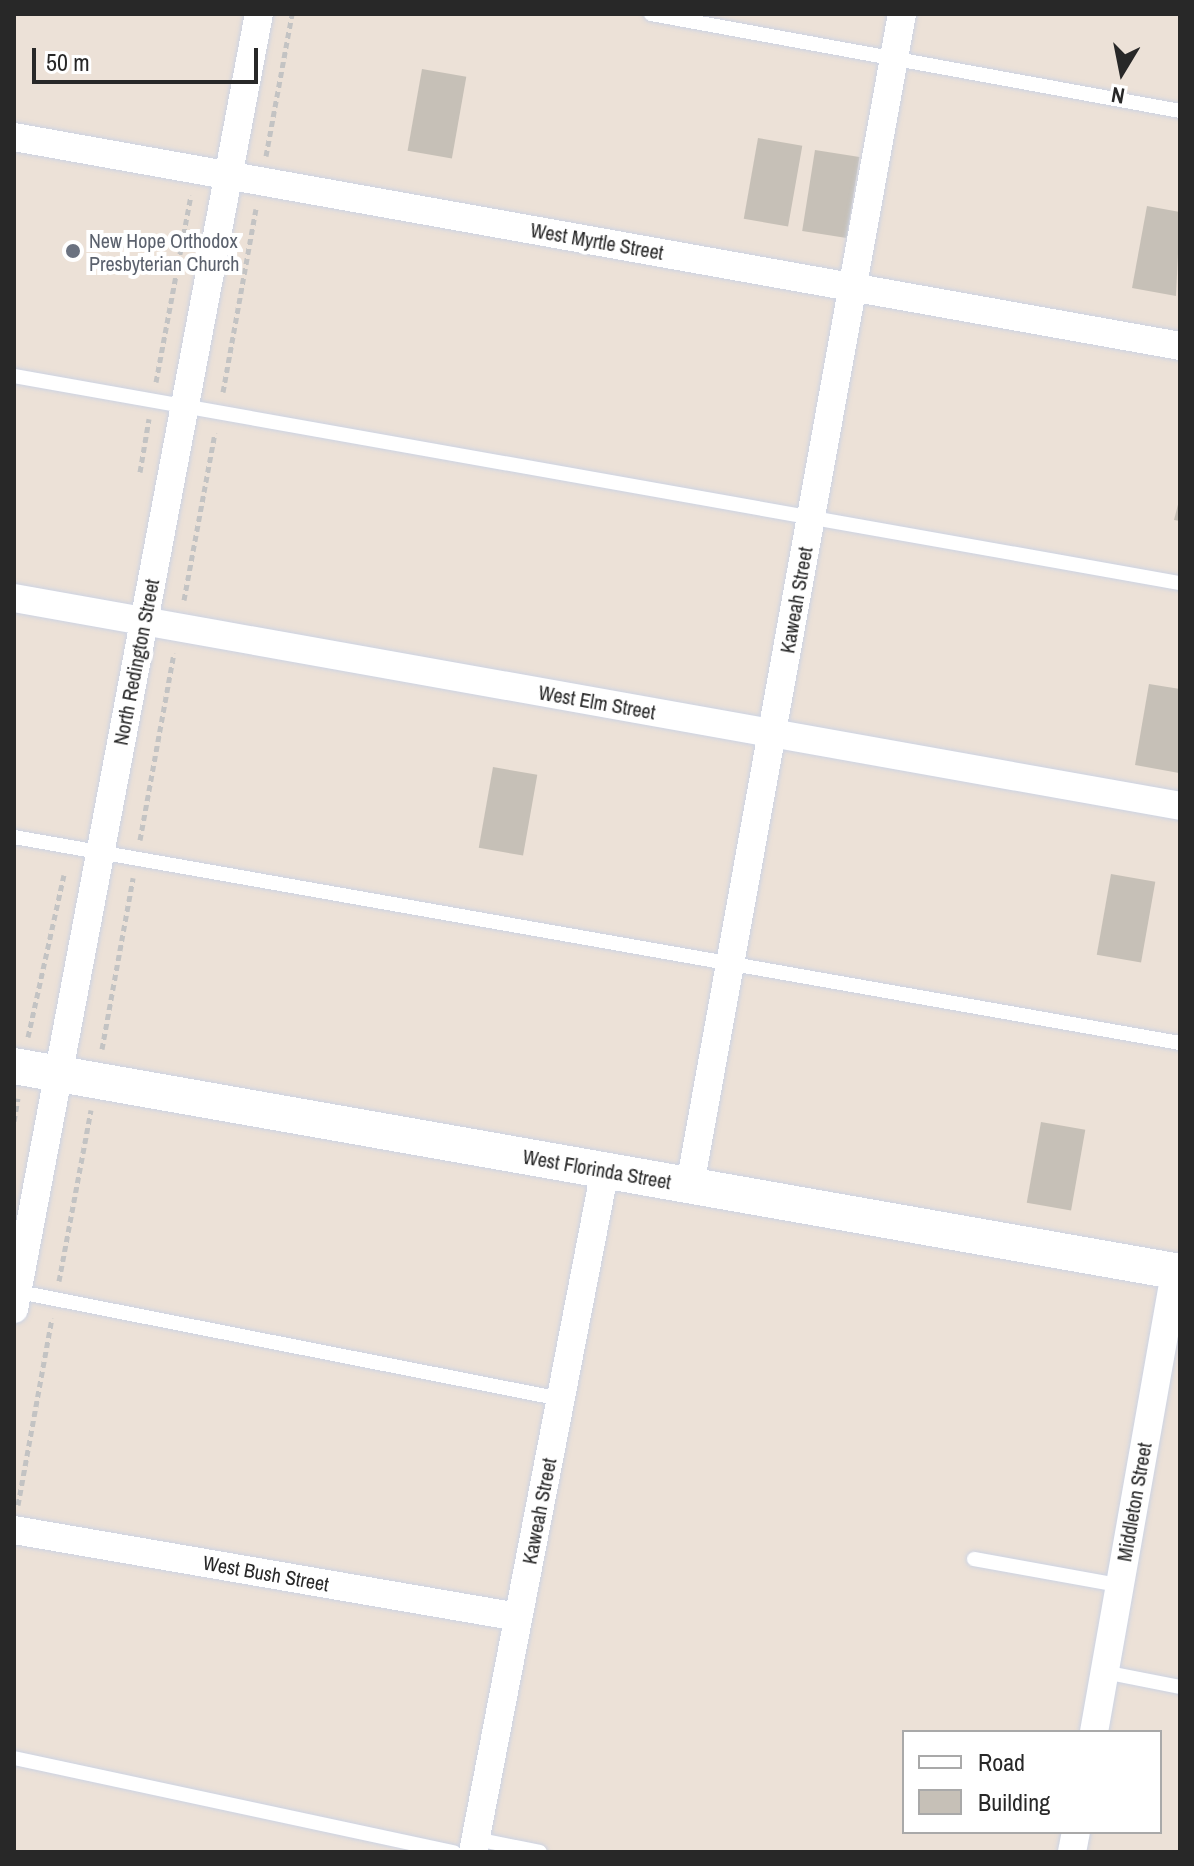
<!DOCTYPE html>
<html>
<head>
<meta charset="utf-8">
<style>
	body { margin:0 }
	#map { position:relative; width:1194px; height:1866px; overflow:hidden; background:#ece1d7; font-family:"Archivo Narrow",sans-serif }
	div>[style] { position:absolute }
	.building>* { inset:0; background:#c6c0b7; transform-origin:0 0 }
	.path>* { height:5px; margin-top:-2.5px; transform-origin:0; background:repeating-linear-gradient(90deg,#c3c3c3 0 6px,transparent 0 10px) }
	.roads { filter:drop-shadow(0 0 2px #ccd3e3) drop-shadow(0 0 2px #ccd3e3) }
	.service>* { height:14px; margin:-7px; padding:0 7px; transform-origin:7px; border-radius:7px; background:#fff }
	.minor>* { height:28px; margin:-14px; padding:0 14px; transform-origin:14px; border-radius:14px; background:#fff }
	.tertiary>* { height:36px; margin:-18px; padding:0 18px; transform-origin:18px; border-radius:18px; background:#fff }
	.dots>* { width:22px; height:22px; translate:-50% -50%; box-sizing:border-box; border:4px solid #fff; border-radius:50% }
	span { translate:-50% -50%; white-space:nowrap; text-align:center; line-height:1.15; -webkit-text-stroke:8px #fff; paint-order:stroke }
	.worship-label { font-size:20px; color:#5b616d }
	.left { translate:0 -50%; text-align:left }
	.street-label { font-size:20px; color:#282828 }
	.frame { position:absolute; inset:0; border:16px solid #282828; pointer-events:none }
	.legend { position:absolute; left:902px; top:1730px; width:260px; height:104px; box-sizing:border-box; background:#fff; border:2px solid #a9a9a9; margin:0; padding:10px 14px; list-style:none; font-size:24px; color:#282828 }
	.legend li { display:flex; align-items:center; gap:16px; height:40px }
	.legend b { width:40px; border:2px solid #a9a9a9 }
	.north { position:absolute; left:1082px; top:32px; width:80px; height:80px; -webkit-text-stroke:6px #fff; paint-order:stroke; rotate:190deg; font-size:22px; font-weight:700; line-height:32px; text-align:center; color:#282828 }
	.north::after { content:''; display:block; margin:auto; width:28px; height:36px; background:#282828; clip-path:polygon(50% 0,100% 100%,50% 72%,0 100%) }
	.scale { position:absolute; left:32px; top:48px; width:226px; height:36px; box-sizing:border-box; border:4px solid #282828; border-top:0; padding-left:10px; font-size:24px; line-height:28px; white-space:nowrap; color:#282828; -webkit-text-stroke:6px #fff; paint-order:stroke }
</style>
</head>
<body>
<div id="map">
	<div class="building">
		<div style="left:422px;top:69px;width:45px;height:83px;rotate:10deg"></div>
		<div style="left:758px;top:138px;width:45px;height:82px;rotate:10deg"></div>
		<div style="left:815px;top:150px;width:45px;height:82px;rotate:9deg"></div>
		<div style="clip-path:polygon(1147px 206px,1180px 212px,1176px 296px,1132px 288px)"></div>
		<div style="clip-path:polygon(1180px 497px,1180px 521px,1174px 520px)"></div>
		<div style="clip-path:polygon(1149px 684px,1180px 689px,1179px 773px,1135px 765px)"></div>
		<div style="left:493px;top:767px;width:45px;height:82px;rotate:10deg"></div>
		<div style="left:1111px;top:874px;width:45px;height:82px;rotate:10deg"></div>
		<div style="left:1041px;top:1122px;width:45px;height:82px;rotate:10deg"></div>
	</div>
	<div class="path">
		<div style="left:266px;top:156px;width:144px;rotate:-79.6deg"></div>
		<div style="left:156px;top:382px;width:190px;rotate:-79.4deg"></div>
		<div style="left:223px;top:392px;width:186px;rotate:-79.8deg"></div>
		<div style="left:140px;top:472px;width:54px;rotate:-80.4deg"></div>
		<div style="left:184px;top:600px;width:170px;rotate:-79.5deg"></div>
		<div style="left:140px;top:840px;width:190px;rotate:-79.7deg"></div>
		<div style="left:28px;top:1037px;width:166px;rotate:-77.5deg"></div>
		<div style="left:102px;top:1049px;width:174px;rotate:-79.7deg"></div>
		<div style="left:14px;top:1121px;width:23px;rotate:-80deg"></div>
		<div style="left:59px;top:1281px;width:174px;rotate:-79.4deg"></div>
		<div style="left:18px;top:1505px;width:190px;rotate:-79.7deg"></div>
	</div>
	<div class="roads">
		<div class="service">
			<div style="left:651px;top:14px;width:538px;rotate:10.39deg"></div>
			<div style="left:14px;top:376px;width:1184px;rotate:10.07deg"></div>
			<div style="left:14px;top:837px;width:1184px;rotate:10.02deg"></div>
			<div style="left:14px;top:1291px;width:558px;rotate:11.17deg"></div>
			<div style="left:974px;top:1559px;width:147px;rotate:10.2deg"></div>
			<div style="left:1104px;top:1672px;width:77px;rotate:11.2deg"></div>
			<div style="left:14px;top:1758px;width:450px;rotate:12.1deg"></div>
			<div style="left:476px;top:1839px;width:65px;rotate:11.5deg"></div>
		</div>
		<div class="minor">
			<div style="left:14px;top:137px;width:1185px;rotate:10.16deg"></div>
			<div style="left:14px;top:598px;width:1184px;rotate:10.11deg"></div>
			<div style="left:690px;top:1185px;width:1190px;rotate:-79.74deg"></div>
			<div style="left:14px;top:1309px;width:1318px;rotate:-79.29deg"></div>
			<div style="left:14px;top:1530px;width:511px;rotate:9.79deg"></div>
			<div style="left:1094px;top:1732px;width:468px;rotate:-80deg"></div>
			<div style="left:473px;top:1852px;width:695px;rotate:-79.05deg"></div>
			<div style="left:1072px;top:1852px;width:20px;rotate:-79deg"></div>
		</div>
		<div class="tertiary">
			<div style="left:14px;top:1066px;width:1184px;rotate:10.02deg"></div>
		</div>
	</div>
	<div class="dots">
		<div style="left:73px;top:251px;background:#6b7280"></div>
	</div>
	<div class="worship-label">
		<span class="left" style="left:89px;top:252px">New Hope Orthodox<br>Presbyterian Church</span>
	</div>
	<div class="street-label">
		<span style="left:597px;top:241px;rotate:10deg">West Myrtle Street</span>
		<span style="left:796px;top:600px;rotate:-80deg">Kaweah Street</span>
		<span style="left:136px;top:662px;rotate:-79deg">North Redington Street</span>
		<span style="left:597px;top:702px;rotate:10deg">West Elm Street</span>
		<span style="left:597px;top:1169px;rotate:10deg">West Florinda Street</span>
		<span style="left:1134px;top:1502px;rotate:-80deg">Middleton Street</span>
		<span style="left:539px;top:1511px;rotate:-79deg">Kaweah Street</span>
		<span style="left:266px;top:1573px;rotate:10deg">West Bush Street</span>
	</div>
	<div class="frame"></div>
	<ul class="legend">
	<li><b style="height:10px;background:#fff"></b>Road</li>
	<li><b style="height:22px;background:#c6c0b7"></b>Building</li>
	</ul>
	<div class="north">N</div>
	<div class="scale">50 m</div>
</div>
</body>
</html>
